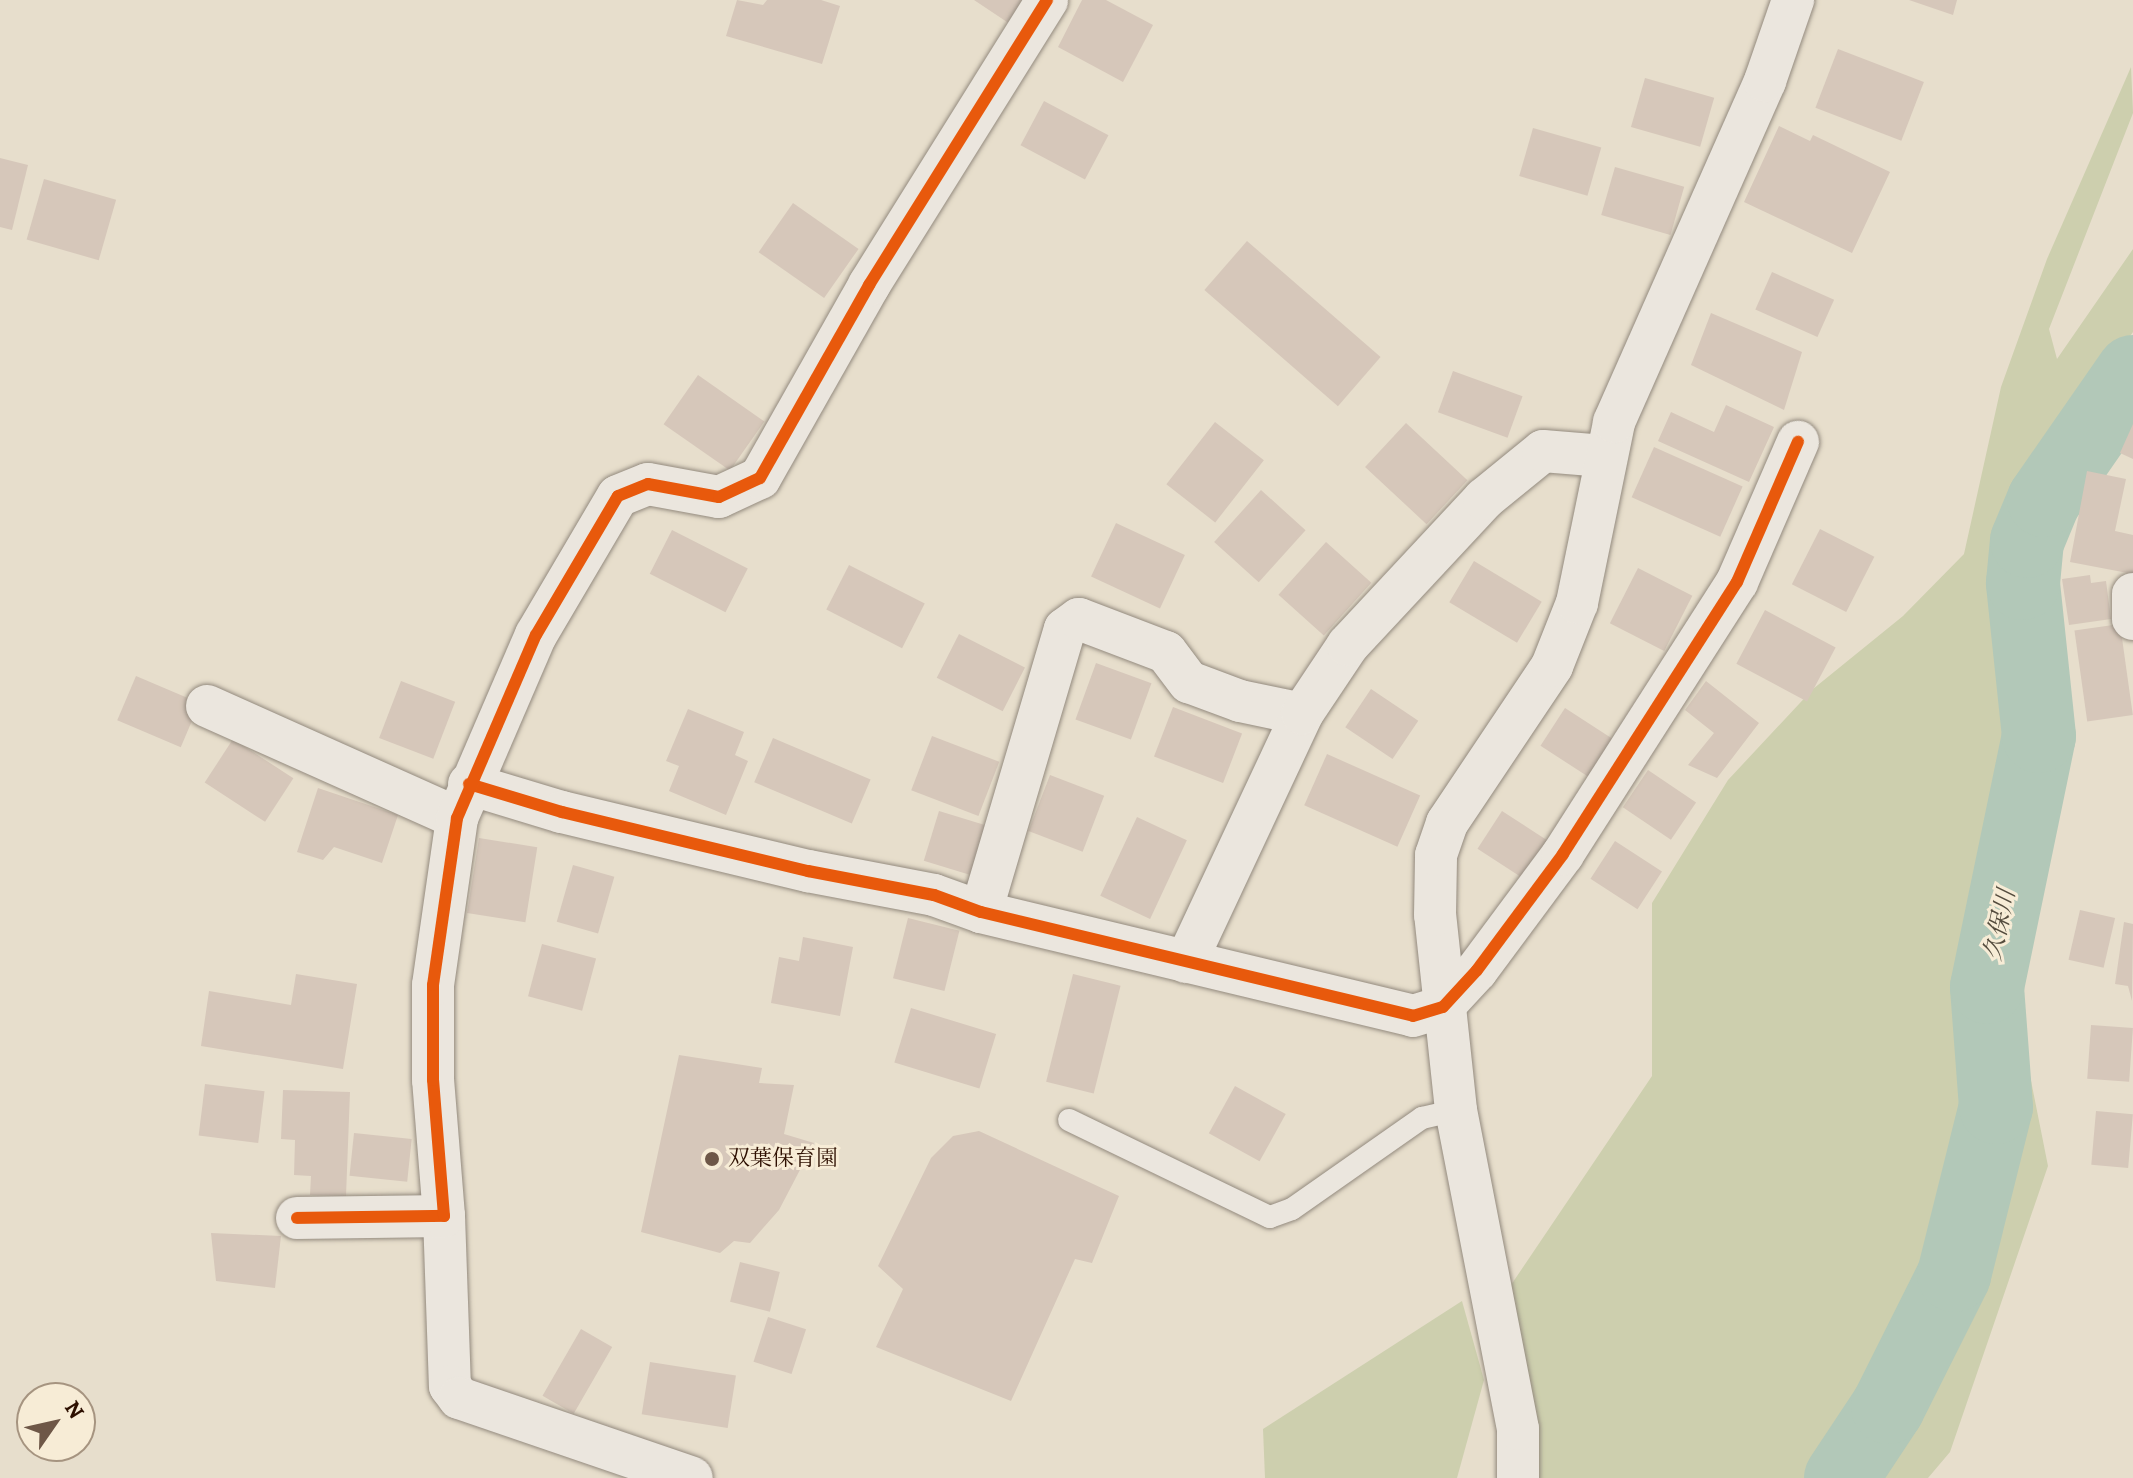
<!DOCTYPE html>
<html>
<head>
<meta charset="utf-8">
<style>
	body { margin:0 }
	#map { position:relative; width:2133px; height:1478px; overflow:hidden; background:#e7decc; font-family:Alegreya,"Noto Serif JP",serif }
	div>[style] { position:absolute }
	.green>* { inset:0; background:#cdcfae }
	.river>* { height:74px; margin:-37px; padding:0 37px; transform-origin:37px; border-radius:37px; background:#b2c8b8 }
	.building>* { inset:0; background:#d6c7ba; transform-origin:0 0 }
	.roads { filter:drop-shadow(0 0 2px #938a7e) drop-shadow(0 0 2px #938a7e) }
	.service>* { height:22px; margin:-11px; padding:0 11px; transform-origin:11px; border-radius:11px; background:#ebe6de }
	.minor>* { height:42px; margin:-21px; padding:0 21px; transform-origin:21px; border-radius:21px; background:#ebe6de }
	.cycleway>* { height:12px; margin:-6px; padding:0 6px; transform-origin:6px; border-radius:6px; background:#e8590c }
	.dots>* { width:22px; height:22px; translate:-50% -50%; box-sizing:border-box; border:4px solid #f7ecd6; border-radius:50% }
	span { translate:-50% -50%; white-space:nowrap; text-align:center; line-height:1.15; -webkit-text-stroke:6px #f7ecd6; paint-order:stroke }
	.poi-label { font-size:22px; color:#2d0f00 }
	.left { translate:0 -50%; text-align:left }
	.water-label { font-size:24px; color:#544c3e; font-style:italic }
	.north { position:absolute; left:16px; top:1382px; width:80px; height:80px; box-sizing:border-box; background:#f7ecd6; border:2px solid #a69480; border-radius:50%; rotate:56deg; font-size:22px; font-weight:700; line-height:32px; text-align:center; color:#2d0f00 }
	.north::after { content:''; display:block; margin:auto; width:28px; height:36px; background:#6e5747; clip-path:polygon(50% 0,100% 100%,50% 72%,0 100%) }
</style>
</head>
<body>
<div id="map">
	<div class="green">
		<div style="clip-path:polygon(2131px 67px,2133px 113px,2049px 329px,2057px 359px,2133px 249px,2133px 332px,2043px 461px,2038px 576px,2065px 725px,2004px 945px,2048px 1166px,1950px 1452px,1928px 1478px,1533px 1478px,1511px 1285px,1652px 1076px,1652px 903px,1728px 780px,1813px 689px,1903px 616px,1964px 554px,2001px 387px,2047px 259px)"></div>
		<div style="clip-path:polygon(1462px 1301px,1484px 1380px,1457px 1478px,1265px 1478px,1263px 1429px)"></div>
	</div>
	<div class="river">
		<div style="left:1841px;top:1478px;width:85px;rotate:-56.5deg"></div>
		<div style="left:1888px;top:1407px;width:148px;rotate:-63.4deg"></div>
		<div style="left:1954px;top:1275px;width:173px;rotate:-76deg"></div>
		<div style="left:1996px;top:1107px;width:120px;rotate:-94.3deg"></div>
		<div style="left:1987px;top:987px;width:256px;rotate:-78.3deg"></div>
		<div style="left:2039px;top:736px;width:154px;rotate:-96deg"></div>
		<div style="left:2023px;top:583px;width:42px;rotate:-84.6deg"></div>
		<div style="left:2027px;top:541px;width:44px;rotate:-67.5deg"></div>
		<div style="left:2044px;top:500px;width:156px;rotate:-55.2deg"></div>
	</div>
	<div class="building">
		<div style="clip-path:polygon(737px 0,763px 5px,767px 0,821px 0,840px 6px,822px 64px,726px 36px)"></div>
		<div style="clip-path:polygon(974px 0,1026px 0,1010px 24px)"></div>
		<div style="clip-path:polygon(1082px 0,1106px 0,1153px 25px,1123px 82px,1058px 47px)"></div>
		<div style="clip-path:polygon(1909px 0,1957px 0,1953px 15px)"></div>
		<div style="left:1838px;top:49px;width:92px;height:63px;rotate:21deg"></div>
		<div style="left:1645px;top:78px;width:72px;height:51px;rotate:16deg"></div>
		<div style="left:1044px;top:101px;width:73px;height:50px;rotate:28deg"></div>
		<div style="clip-path:polygon(1779px 126px,1810px 141px,1813px 135px,1890px 172px,1852px 253px,1744px 202px)"></div>
		<div style="left:1533px;top:128px;width:71px;height:50px;rotate:16deg"></div>
		<div style="clip-path:polygon(0 158px,28px 165px,12px 230px,0 227px)"></div>
		<div style="left:1615px;top:167px;width:72px;height:50px;rotate:16deg"></div>
		<div style="left:44px;top:179px;width:75px;height:63px;rotate:16deg"></div>
		<div style="left:793px;top:203px;width:80px;height:60px;rotate:35deg"></div>
		<div style="left:1247px;top:241px;width:177px;height:65px;rotate:41deg"></div>
		<div style="left:1772px;top:272px;width:68px;height:41px;rotate:24deg"></div>
		<div style="clip-path:polygon(1711px 313px,1802px 352px,1784px 410px,1691px 365px)"></div>
		<div style="left:1453px;top:371px;width:74px;height:44px;rotate:20deg"></div>
		<div style="left:698px;top:375px;width:81px;height:60px;rotate:35deg"></div>
		<div style="clip-path:polygon(1726px 405px,1774px 427px,1749px 482px,1658px 441px,1671px 412px,1714px 432px)"></div>
		<div style="left:1215px;top:422px;width:62px;height:79px;rotate:38deg"></div>
		<div style="left:1406px;top:423px;width:84px;height:60px;rotate:43deg"></div>
		<div style="clip-path:polygon(2133px 424px,2133px 459px,2120px 453px)"></div>
		<div style="left:1654px;top:447px;width:97px;height:55px;rotate:24deg"></div>
		<div style="clip-path:polygon(2087px 471px,2126px 479px,2115px 531px,2133px 535px,2133px 574px,2070px 562px)"></div>
		<div style="left:1261px;top:490px;width:60px;height:70px;rotate:42deg"></div>
		<div style="left:1116px;top:523px;width:76px;height:59px;rotate:25deg"></div>
		<div style="left:1820px;top:529px;width:61px;height:62px;rotate:27deg"></div>
		<div style="left:672px;top:530px;width:85px;height:49px;rotate:27deg"></div>
		<div style="left:1326px;top:542px;width:61px;height:71px;rotate:42deg"></div>
		<div style="left:1474px;top:561px;width:79px;height:48px;rotate:31deg"></div>
		<div style="left:849px;top:565px;width:85px;height:50px;rotate:27deg"></div>
		<div style="left:1638px;top:568px;width:61px;height:62px;rotate:27deg"></div>
		<div style="clip-path:polygon(2090px 575px,2091px 583px,2106px 581px,2111px 619px,2069px 625px,2062px 579px)"></div>
		<div style="left:1765px;top:610px;width:80px;height:61px;rotate:28deg"></div>
		<div style="left:2120px;top:624px;width:92px;height:46px;rotate:82deg"></div>
		<div style="left:959px;top:634px;width:74px;height:49px;rotate:27deg"></div>
		<div style="left:1096px;top:663px;width:59px;height:60px;rotate:20deg"></div>
		<div style="left:136px;top:676px;width:69px;height:48px;rotate:23deg"></div>
		<div style="left:401px;top:681px;width:58px;height:61px;rotate:21deg"></div>
		<div style="clip-path:polygon(1706px 681px,1759px 723px,1717px 778px,1688px 765px,1714px 733px,1685px 710px)"></div>
		<div style="left:1371px;top:689px;width:57px;height:46px;rotate:34deg"></div>
		<div style="left:1173px;top:707px;width:74px;height:53px;rotate:21deg"></div>
		<div style="left:1565px;top:708px;width:57px;height:45px;rotate:33deg"></div>
		<div style="clip-path:polygon(688px 709px,744px 732px,735px 755px,748px 761px,726px 815px,669px 791px,679px 766px,666px 761px)"></div>
		<div style="left:932px;top:736px;width:72px;height:58px;rotate:21deg"></div>
		<div style="left:773px;top:738px;width:106px;height:48px;rotate:23deg"></div>
		<div style="left:233px;top:739px;width:72px;height:52px;rotate:33deg"></div>
		<div style="left:1327px;top:754px;width:102px;height:56px;rotate:24deg"></div>
		<div style="left:1648px;top:770px;width:58px;height:45px;rotate:34deg"></div>
		<div style="left:1050px;top:775px;width:58px;height:60px;rotate:21deg"></div>
		<div style="clip-path:polygon(318px 788px,398px 815px,382px 863px,334px 847px,323px 860px,297px 852px)"></div>
		<div style="left:939px;top:811px;width:53px;height:52px;rotate:17deg"></div>
		<div style="left:1502px;top:811px;width:56px;height:45px;rotate:33deg"></div>
		<div style="left:1137px;top:817px;width:55px;height:87px;rotate:25deg"></div>
		<div style="left:479px;top:838px;width:59px;height:76px;rotate:9deg"></div>
		<div style="left:1615px;top:841px;width:56px;height:45px;rotate:33deg"></div>
		<div style="left:573px;top:865px;width:43px;height:59px;rotate:16deg"></div>
		<div style="left:2080px;top:910px;width:36px;height:51px;rotate:13deg"></div>
		<div style="left:908px;top:918px;width:53px;height:62px;rotate:14deg"></div>
		<div style="clip-path:polygon(2124px 922px,2133px 924px,2132px 1001px,2128px 986px,2115px 984px)"></div>
		<div style="clip-path:polygon(803px 937px,853px 947px,840px 1016px,771px 1003px,779px 957px,799px 961px)"></div>
		<div style="left:542px;top:944px;width:56px;height:54px;rotate:15deg"></div>
		<div style="clip-path:polygon(296px 974px,357px 984px,343px 1069px,201px 1046px,209px 991px,291px 1005px)"></div>
		<div style="left:1073px;top:974px;width:49px;height:111px;rotate:14deg"></div>
		<div style="left:911px;top:1008px;width:89px;height:57px;rotate:17deg"></div>
		<div style="left:2091px;top:1025px;width:42px;height:54px;rotate:4deg"></div>
		<div style="clip-path:polygon(679px 1055px,762px 1068px,759px 1083px,794px 1085px,784px 1134px,814px 1143px,779px 1210px,750px 1243px,734px 1241px,720px 1253px,641px 1232px)"></div>
		<div style="left:205px;top:1084px;width:60px;height:52px;rotate:7deg"></div>
		<div style="left:1235px;top:1086px;width:58px;height:54px;rotate:29deg"></div>
		<div style="clip-path:polygon(283px 1090px,350px 1092px,346px 1196px,310px 1195px,311px 1176px,294px 1175px,295px 1140px,281px 1139px)"></div>
		<div style="left:2096px;top:1111px;width:37px;height:54px;rotate:5deg"></div>
		<div style="clip-path:polygon(979px 1131px,1119px 1196px,1092px 1263px,1075px 1259px,1011px 1401px,876px 1347px,903px 1289px,878px 1266px,931px 1158px,953px 1136px)"></div>
		<div style="left:354px;top:1133px;width:58px;height:43px;rotate:6deg"></div>
		<div style="clip-path:polygon(211px 1233px,281px 1236px,275px 1288px,216px 1281px)"></div>
		<div style="left:740px;top:1262px;width:41px;height:41px;rotate:14deg"></div>
		<div style="left:768px;top:1317px;width:40px;height:47px;rotate:18deg"></div>
		<div style="left:581px;top:1329px;width:36px;height:77px;rotate:30deg"></div>
		<div style="left:650px;top:1362px;width:87px;height:53px;rotate:9deg"></div>
	</div>
	<div class="roads">
		<div class="service">
			<div style="left:1069px;top:1120px;width:223px;rotate:25.8deg"></div>
			<div style="left:1270px;top:1217px;width:23px;rotate:-20deg"></div>
			<div style="left:1292px;top:1209px;width:159px;rotate:-35deg"></div>
			<div style="left:1422px;top:1118px;width:35px;rotate:-13deg"></div>
		</div>
		<div class="minor">
			<div style="left:2133px;top:594px;width:25px;rotate:90deg"></div>
			<div style="left:207px;top:706px;width:274px;rotate:24.1deg"></div>
			<div style="left:469px;top:784px;width:97px;rotate:16.8deg"></div>
			<div style="left:562px;top:812px;width:253px;rotate:13.5deg"></div>
			<div style="left:808px;top:871px;width:128px;rotate:10.8deg"></div>
			<div style="left:934px;top:895px;width:50px;rotate:19.9deg"></div>
			<div style="left:981px;top:912px;width:444px;rotate:13.5deg"></div>
			<div style="left:1413px;top:1016px;width:31px;rotate:-17deg"></div>
			<div style="left:1443px;top:1007px;width:50px;rotate:-47.4deg"></div>
			<div style="left:1477px;top:970px;width:144px;rotate:-53.4deg"></div>
			<div style="left:1563px;top:854px;width:323px;rotate:-57.4deg"></div>
			<div style="left:1737px;top:582px;width:153px;rotate:-66.5deg"></div>
			<div style="left:981px;top:912px;width:295px;rotate:-73.5deg"></div>
			<div style="left:1065px;top:629px;width:17px;rotate:-36deg"></div>
			<div style="left:1079px;top:619px;width:93px;rotate:20.8deg"></div>
			<div style="left:1166px;top:652px;width:38px;rotate:53deg"></div>
			<div style="left:1189px;top:682px;width:54px;rotate:20.4deg"></div>
			<div style="left:1240px;top:701px;width:63px;rotate:11.8deg"></div>
			<div style="left:1186px;top:962px;width:274px;rotate:-64.9deg"></div>
			<div style="left:1302px;top:714px;width:83px;rotate:-56.3deg"></div>
			<div style="left:1348px;top:645px;width:200px;rotate:-47deg"></div>
			<div style="left:1484px;top:499px;width:76px;rotate:-39.1deg"></div>
			<div style="left:1543px;top:451px;width:61px;rotate:4.7deg"></div>
			<div style="left:444px;top:1216px;width:170px;rotate:88deg"></div>
			<div style="left:450px;top:1386px;width:15px;rotate:53deg"></div>
			<div style="left:459px;top:1398px;width:246px;rotate:18.9deg"></div>
			<div style="left:297px;top:1218px;width:147px;rotate:-0.8deg"></div>
			<div style="left:444px;top:1216px;width:136px;rotate:-94.6deg"></div>
			<div style="left:433px;top:1080px;width:95px;rotate:-90deg"></div>
			<div style="left:433px;top:985px;width:169px;rotate:-81.8deg"></div>
			<div style="left:457px;top:818px;width:199px;rotate:-66.7deg"></div>
			<div style="left:536px;top:635px;width:161px;rotate:-59.5deg"></div>
			<div style="left:618px;top:496px;width:32px;rotate:-22deg"></div>
			<div style="left:648px;top:484px;width:72px;rotate:10.4deg"></div>
			<div style="left:719px;top:497px;width:45px;rotate:-24.9deg"></div>
			<div style="left:760px;top:478px;width:222px;rotate:-60.5deg"></div>
			<div style="left:869px;top:285px;width:336px;rotate:-58deg"></div>
			<div style="left:1518px;top:1478px;width:49px;rotate:-90deg"></div>
			<div style="left:1518px;top:1429px;width:325px;rotate:-101deg"></div>
			<div style="left:1456px;top:1110px;width:196px;rotate:-96.1deg"></div>
			<div style="left:1435px;top:915px;width:60px;rotate:-89deg"></div>
			<div style="left:1436px;top:855px;width:34px;rotate:-71deg"></div>
			<div style="left:1447px;top:823px;width:189px;rotate:-56.2deg"></div>
			<div style="left:1552px;top:666px;width:68px;rotate:-68.4deg"></div>
			<div style="left:1577px;top:603px;width:185px;rotate:-78.4deg"></div>
			<div style="left:1614px;top:422px;width:373px;rotate:-66.1deg"></div>
			<div style="left:1765px;top:81px;width:86px;rotate:-70.9deg"></div>
		</div>
	</div>
	<div class="cycleway">
		<div style="left:469px;top:784px;width:97px;rotate:16.8deg"></div>
		<div style="left:562px;top:812px;width:253px;rotate:13.5deg"></div>
		<div style="left:808px;top:871px;width:128px;rotate:10.8deg"></div>
		<div style="left:934px;top:895px;width:50px;rotate:19.9deg"></div>
		<div style="left:981px;top:912px;width:444px;rotate:13.5deg"></div>
		<div style="left:1413px;top:1016px;width:31px;rotate:-17deg"></div>
		<div style="left:1443px;top:1007px;width:50px;rotate:-47.4deg"></div>
		<div style="left:1477px;top:970px;width:144px;rotate:-53.4deg"></div>
		<div style="left:1563px;top:854px;width:323px;rotate:-57.4deg"></div>
		<div style="left:1737px;top:582px;width:153px;rotate:-66.5deg"></div>
		<div style="left:297px;top:1218px;width:147px;rotate:-0.8deg"></div>
		<div style="left:444px;top:1216px;width:136px;rotate:-94.6deg"></div>
		<div style="left:433px;top:1080px;width:95px;rotate:-90deg"></div>
		<div style="left:433px;top:985px;width:169px;rotate:-81.8deg"></div>
		<div style="left:457px;top:818px;width:199px;rotate:-66.7deg"></div>
		<div style="left:536px;top:635px;width:161px;rotate:-59.5deg"></div>
		<div style="left:618px;top:496px;width:32px;rotate:-22deg"></div>
		<div style="left:648px;top:484px;width:72px;rotate:10.4deg"></div>
		<div style="left:719px;top:497px;width:45px;rotate:-24.9deg"></div>
		<div style="left:760px;top:478px;width:222px;rotate:-60.5deg"></div>
		<div style="left:869px;top:285px;width:336px;rotate:-58deg"></div>
	</div>
	<div class="dots">
		<div style="left:712px;top:1159px;background:#6e5747"></div>
	</div>
	<div class="poi-label">
		<span class="left" style="left:728px;top:1159px">双葉保育園</span>
	</div>
	<div class="water-label">
		<span style="left:2000px;top:925px;rotate:-78deg">久保川</span>
	</div>
	<div class="north">N</div>
</div>
</body>
</html>
